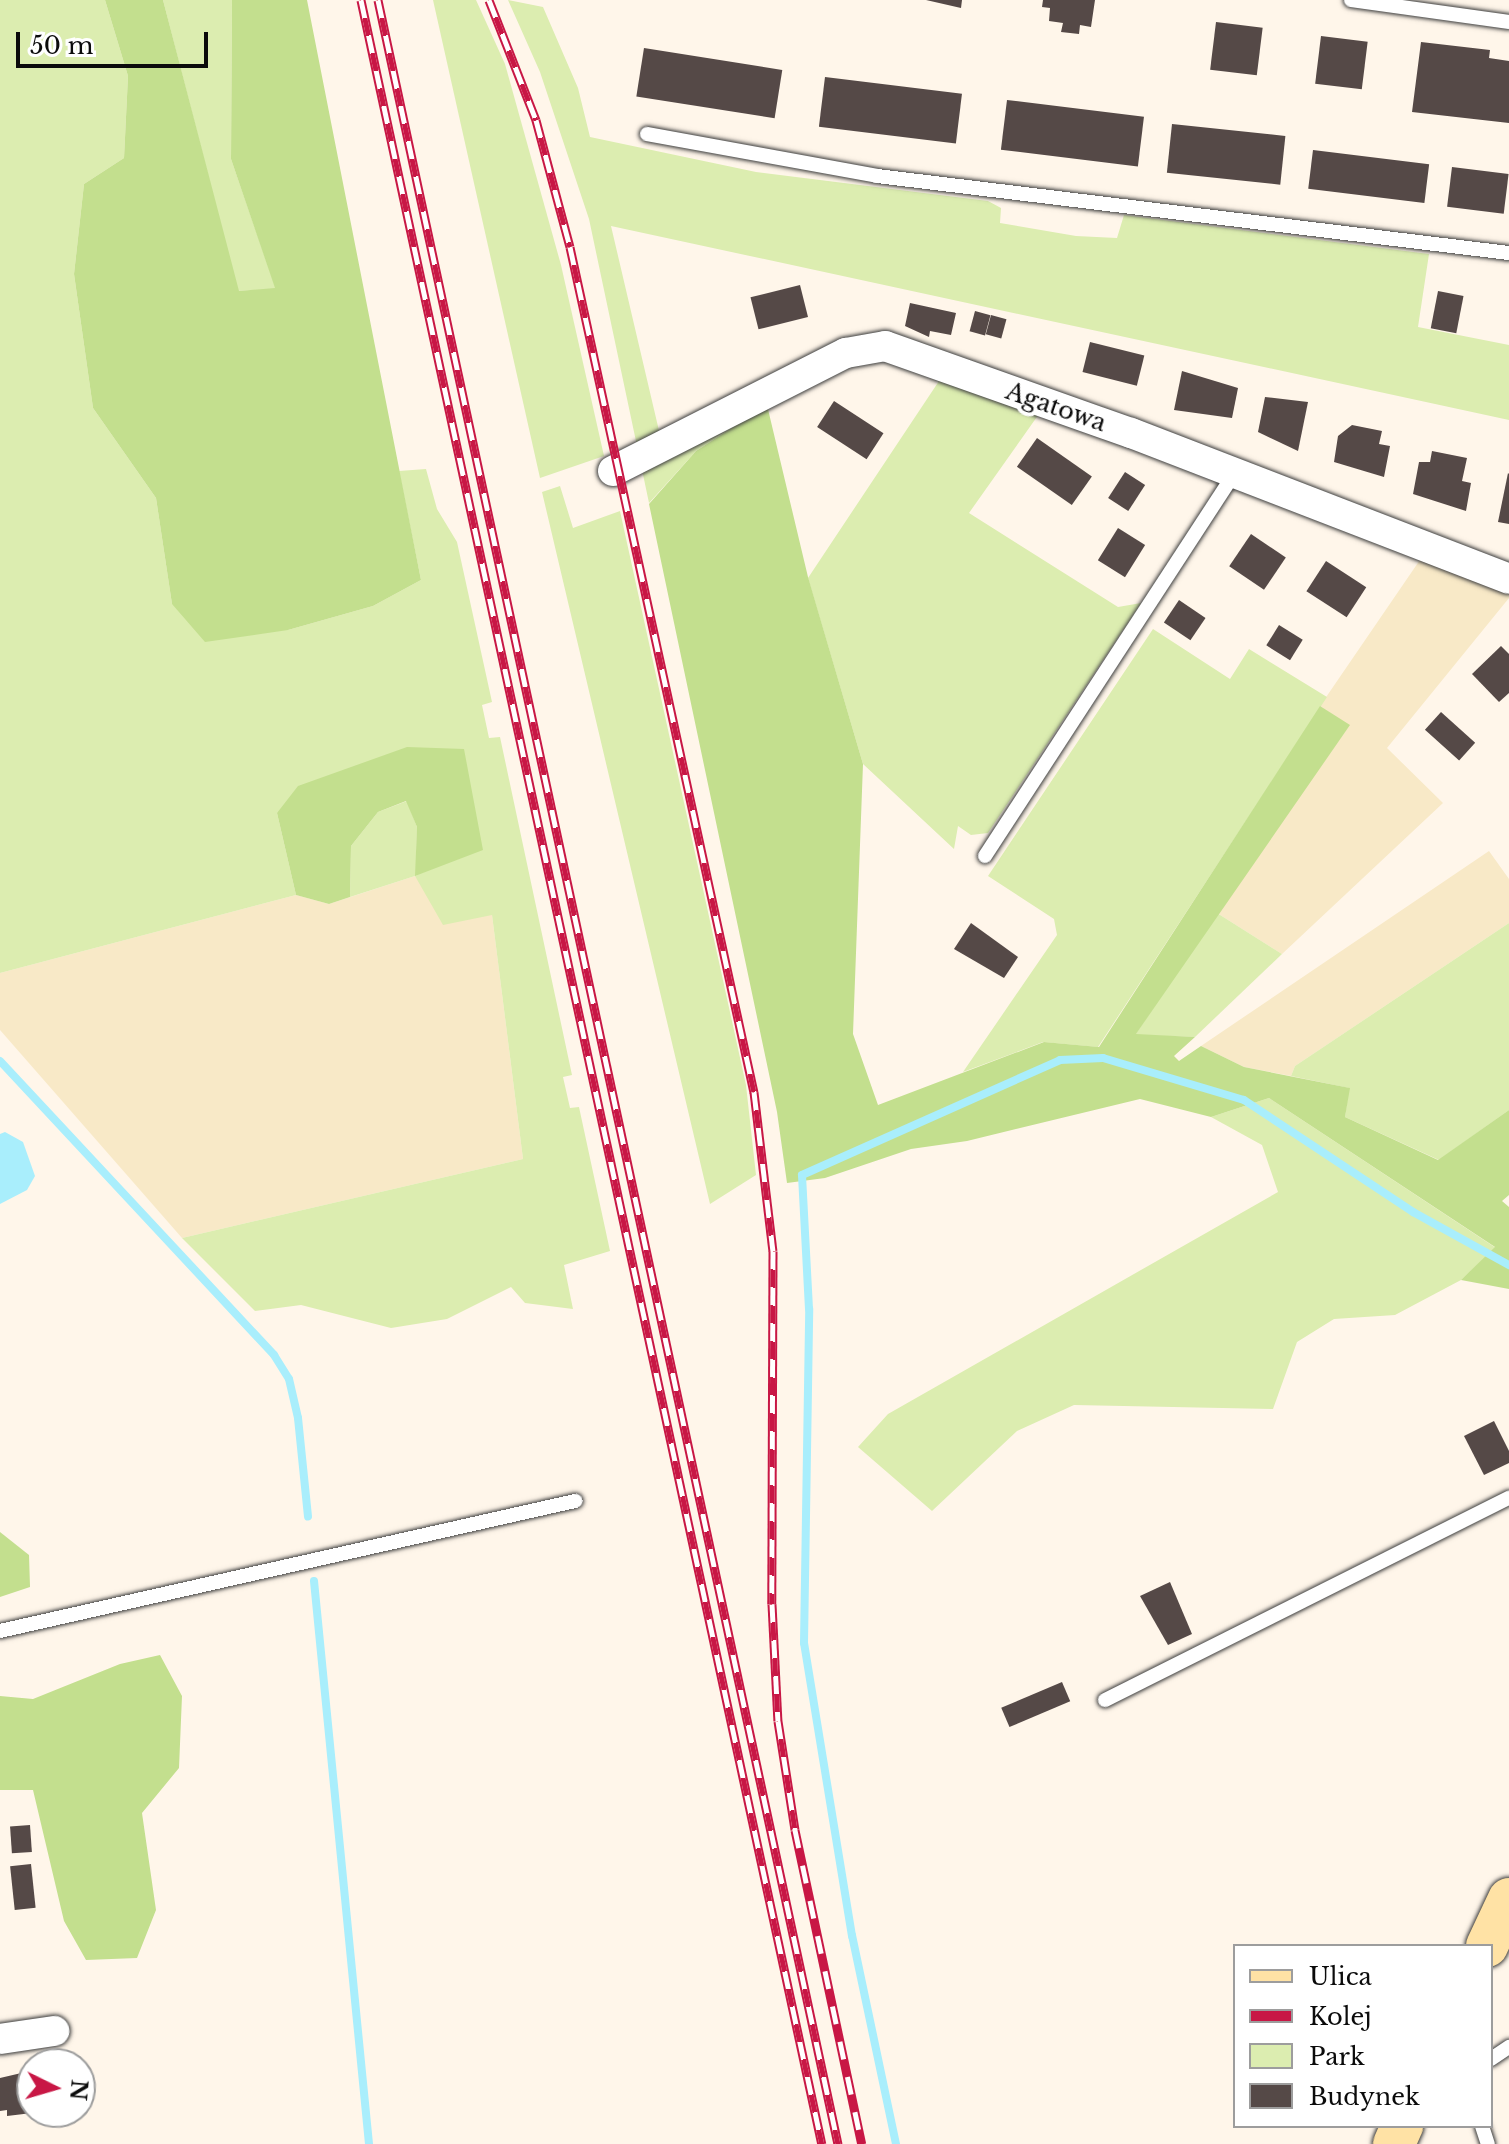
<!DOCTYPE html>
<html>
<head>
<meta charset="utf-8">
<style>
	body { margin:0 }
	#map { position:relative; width:1509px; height:2144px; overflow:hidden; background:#fff6ea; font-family:"Libre Baskerville",serif }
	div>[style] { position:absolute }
	.farmland>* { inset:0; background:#f8e9c7 }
	.green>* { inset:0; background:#dcedb0 }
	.forest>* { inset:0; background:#c3df8e }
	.water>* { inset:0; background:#a9eefc }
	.stream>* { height:8px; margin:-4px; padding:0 4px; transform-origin:4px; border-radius:4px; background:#a9eefc }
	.building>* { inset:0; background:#554947; transform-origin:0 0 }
	.roads { filter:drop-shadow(0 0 2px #3e3e3e) drop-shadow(0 0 2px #3e3e3e) }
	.lane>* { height:14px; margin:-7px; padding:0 7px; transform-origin:7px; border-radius:7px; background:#fff }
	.street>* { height:30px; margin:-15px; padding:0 15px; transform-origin:15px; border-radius:15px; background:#fff }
	.secondary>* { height:42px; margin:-21px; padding:0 21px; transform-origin:21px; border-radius:21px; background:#ffe2a5 }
	.rail>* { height:9px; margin-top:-4.5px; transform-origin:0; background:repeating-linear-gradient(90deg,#fff 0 18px,#c81745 0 36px); box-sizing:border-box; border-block:2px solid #c81745 }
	span { translate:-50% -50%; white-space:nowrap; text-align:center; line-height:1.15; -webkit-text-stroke:8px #fff; paint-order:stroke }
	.street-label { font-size:24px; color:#0b0b0b }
	.legend { position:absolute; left:1233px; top:1944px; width:260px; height:184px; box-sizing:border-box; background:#fff; border:2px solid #9d9d9d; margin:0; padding:10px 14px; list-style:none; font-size:24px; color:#0b0b0b }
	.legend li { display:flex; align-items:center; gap:16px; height:40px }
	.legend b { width:40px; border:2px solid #9d9d9d }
	.north { position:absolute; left:16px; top:2048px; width:80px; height:80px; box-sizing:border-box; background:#fff; border:2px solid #9d9d9d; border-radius:50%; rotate:95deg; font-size:22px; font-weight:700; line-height:32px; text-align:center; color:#0b0b0b }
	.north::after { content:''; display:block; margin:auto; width:28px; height:36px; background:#c81745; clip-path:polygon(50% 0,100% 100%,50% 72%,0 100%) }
	.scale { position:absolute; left:16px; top:32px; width:192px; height:36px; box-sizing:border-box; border:4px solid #0b0b0b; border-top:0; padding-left:10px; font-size:24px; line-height:28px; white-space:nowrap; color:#0b0b0b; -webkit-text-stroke:6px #fff; paint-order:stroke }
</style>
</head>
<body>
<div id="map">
	<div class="farmland">
		<div style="clip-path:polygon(1424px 554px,1509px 590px,1509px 598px,1387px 748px,1443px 803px,1282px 954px,1217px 913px,1349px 726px,1320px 706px)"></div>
		<div style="clip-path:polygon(1489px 851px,1509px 879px,1509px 923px,1295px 1066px,1291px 1076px,1244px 1067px,1201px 1046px)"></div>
		<div style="clip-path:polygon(415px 876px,492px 915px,523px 1159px,182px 1238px,0 1030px,0 973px,296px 895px,329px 904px)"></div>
	</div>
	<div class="green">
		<div style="clip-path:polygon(0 0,105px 0,128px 76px,124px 158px,84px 184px,74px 274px,93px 408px,156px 498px,172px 604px,288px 630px,373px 606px,421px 580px,399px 471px,426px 469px,437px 509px,457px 542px,492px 702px,482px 705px,489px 738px,500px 737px,572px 1075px,563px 1077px,570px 1108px,579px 1107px,610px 1251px,564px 1265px,573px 1309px,525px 1303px,511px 1287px,447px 1319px,391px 1328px,301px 1305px,255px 1311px,182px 1238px,523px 1159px,492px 915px,443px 925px,415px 876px,350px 897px,351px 846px,378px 812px,407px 801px,417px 827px,416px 876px,463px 749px,277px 813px,296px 895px,0 973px)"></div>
		<div style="clip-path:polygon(163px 0,232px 0,231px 159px,276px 289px,238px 291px)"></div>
		<div style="clip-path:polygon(433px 0,476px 0,505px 64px,561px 265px,604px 456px,540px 478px)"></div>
		<div style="clip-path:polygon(508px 0,543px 7px,578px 88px,590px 137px,756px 172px,988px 201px,1001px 208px,1000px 223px,1076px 236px,1117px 238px,1124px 215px,1429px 254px,1418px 327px,1509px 345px,1509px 420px,611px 226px,660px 435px,637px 446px,589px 219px,540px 72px)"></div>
		<div style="clip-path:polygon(941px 378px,1039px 414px,969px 513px,1118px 607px,1141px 603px,988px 833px,971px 835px,958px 826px,954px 849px,863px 764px,808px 578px)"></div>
		<div style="clip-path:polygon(748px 417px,696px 451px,649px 503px,641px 465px)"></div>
		<div style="clip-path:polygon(560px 486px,573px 528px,620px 511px,746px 1085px,756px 1175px,710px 1204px,542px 492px)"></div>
		<div style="clip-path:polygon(1153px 629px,1230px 679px,1249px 649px,1327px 697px,1098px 1047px,1043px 1042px,963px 1072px,1057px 935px,1054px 919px,988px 876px)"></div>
		<div style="clip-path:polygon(1217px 913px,1282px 954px,1195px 1037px,1135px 1035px)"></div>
		<div style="clip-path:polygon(1509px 923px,1509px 1110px,1439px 1160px,1345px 1117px,1349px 1088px,1291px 1076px,1295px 1066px)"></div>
		<div style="clip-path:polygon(1269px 1098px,1496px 1248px,1461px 1280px,1395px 1315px,1334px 1319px,1297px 1342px,1273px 1409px,1074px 1405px,1017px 1431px,932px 1511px,858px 1447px,888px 1414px,1278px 1192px,1262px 1145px,1211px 1117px)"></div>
	</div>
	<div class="forest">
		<div style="clip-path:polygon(105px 0,163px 0,239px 291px,275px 288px,231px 159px,232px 0,307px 0,421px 580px,373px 606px,288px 630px,205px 642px,172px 604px,156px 498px,93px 408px,74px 274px,84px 184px,124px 158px,128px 76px)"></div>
		<div style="clip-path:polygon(767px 405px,808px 577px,863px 764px,853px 1034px,878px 1105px,1044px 1042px,1099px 1047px,1320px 706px,1350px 725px,1136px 1034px,1195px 1037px,1174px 1056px,1179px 1061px,1201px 1046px,1244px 1067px,1350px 1088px,1345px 1117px,1438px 1160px,1509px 1110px,1509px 1195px,1502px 1201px,1509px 1207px,1509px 1289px,1461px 1280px,1495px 1247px,1269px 1098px,1211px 1117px,1140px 1099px,967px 1141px,911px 1149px,825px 1178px,787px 1183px,777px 1112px,649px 504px,696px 451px)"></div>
		<div style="clip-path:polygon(407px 747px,464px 749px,483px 850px,415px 876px,417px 827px,406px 801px,378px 812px,351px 846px,350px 897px,329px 904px,296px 895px,277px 813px,298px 786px)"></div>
		<div style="clip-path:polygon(0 1532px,29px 1555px,30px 1587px,0 1597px)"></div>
		<div style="clip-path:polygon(160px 1655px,182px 1696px,179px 1768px,142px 1813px,156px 1910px,137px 1958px,86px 1960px,64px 1921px,33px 1790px,0 1790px,0 1696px,33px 1699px,120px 1664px)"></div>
	</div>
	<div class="water">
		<div style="clip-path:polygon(5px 1132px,23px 1142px,35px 1176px,27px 1190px,0 1204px,0 1134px)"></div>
	</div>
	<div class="stream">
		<div style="left:0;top:1061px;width:402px;rotate:47deg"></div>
		<div style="left:274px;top:1355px;width:28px;rotate:58deg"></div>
		<div style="left:289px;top:1379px;width:40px;rotate:77deg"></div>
		<div style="left:298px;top:1418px;width:99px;rotate:84.2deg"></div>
		<div style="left:314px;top:1581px;width:566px;rotate:84.42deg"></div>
		<div style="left:896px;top:2144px;width:213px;rotate:-101.9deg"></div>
		<div style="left:852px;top:1936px;width:297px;rotate:-99.3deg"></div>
		<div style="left:804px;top:1643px;width:334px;rotate:-89.1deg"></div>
		<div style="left:809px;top:1309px;width:134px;rotate:-93deg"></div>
		<div style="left:802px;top:1175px;width:282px;rotate:-24deg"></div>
		<div style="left:1060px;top:1060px;width:43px;rotate:-2.7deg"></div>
		<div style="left:1103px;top:1058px;width:147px;rotate:16.6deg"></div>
		<div style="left:1244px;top:1100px;width:203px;rotate:33.5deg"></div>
		<div style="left:1413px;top:1212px;width:110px;rotate:28.9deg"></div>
	</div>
	<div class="building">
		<div style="clip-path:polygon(926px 0,962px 0,961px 8px)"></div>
		<div style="clip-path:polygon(1043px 0,1095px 0,1091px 27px,1080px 25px,1079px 34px,1061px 32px,1063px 23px,1049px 21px,1050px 8px,1042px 7px)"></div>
		<div style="left:1216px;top:22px;width:47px;height:48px;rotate:7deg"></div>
		<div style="left:1321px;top:36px;width:47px;height:48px;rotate:7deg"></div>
		<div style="clip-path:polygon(1421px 42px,1490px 50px,1489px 58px,1509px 61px,1509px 123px,1412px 112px)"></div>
		<div style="left:644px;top:48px;width:140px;height:49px;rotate:9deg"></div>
		<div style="left:825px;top:77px;width:138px;height:50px;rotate:7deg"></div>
		<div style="left:1007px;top:100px;width:138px;height:50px;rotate:7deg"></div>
		<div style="left:1172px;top:124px;width:114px;height:49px;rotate:6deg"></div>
		<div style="left:1313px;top:150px;width:117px;height:39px;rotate:7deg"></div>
		<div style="left:1452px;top:167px;width:57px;height:40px;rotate:7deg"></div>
		<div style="left:800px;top:285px;width:33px;height:51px;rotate:76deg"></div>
		<div style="left:1438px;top:291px;width:26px;height:38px;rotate:11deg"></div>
		<div style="clip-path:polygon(910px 303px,956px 313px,951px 335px,930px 331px,929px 337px,905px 326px)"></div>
		<div style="left:975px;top:311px;width:16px;height:21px;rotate:15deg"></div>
		<div style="left:991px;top:315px;width:16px;height:20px;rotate:15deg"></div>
		<div style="left:1090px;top:342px;width:56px;height:31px;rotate:14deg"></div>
		<div style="clip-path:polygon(1182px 371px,1238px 388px,1232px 418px,1174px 410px)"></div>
		<div style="clip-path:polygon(1265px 397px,1308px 402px,1298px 451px,1258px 432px)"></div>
		<div style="left:834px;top:401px;width:59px;height:31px;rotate:33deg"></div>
		<div style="clip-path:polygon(1352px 425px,1382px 431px,1379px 444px,1390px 446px,1384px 477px,1334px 462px,1338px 436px)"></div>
		<div style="left:1037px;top:438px;width:67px;height:35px;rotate:35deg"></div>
		<div style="clip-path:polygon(1432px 451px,1467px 458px,1462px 481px,1471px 483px,1466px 511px,1413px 494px,1419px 462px,1430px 462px)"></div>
		<div style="left:1125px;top:472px;width:24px;height:31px;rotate:33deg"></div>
		<div style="clip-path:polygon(1508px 473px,1509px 474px,1509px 524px,1498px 522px)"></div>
		<div style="left:1118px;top:528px;width:32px;height:38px;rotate:32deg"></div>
		<div style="left:1251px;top:534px;width:42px;height:39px;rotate:34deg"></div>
		<div style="left:1326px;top:561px;width:48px;height:36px;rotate:33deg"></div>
		<div style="left:1179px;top:600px;width:32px;height:27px;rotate:34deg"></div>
		<div style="left:1279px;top:625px;width:28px;height:24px;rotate:32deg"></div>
		<div style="clip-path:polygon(1501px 646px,1509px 654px,1509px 693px,1499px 702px,1472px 674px)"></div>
		<div style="left:1441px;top:712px;width:46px;height:24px;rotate:42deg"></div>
		<div style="clip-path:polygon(971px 923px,1018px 957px,1004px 978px,954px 949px)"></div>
		<div style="clip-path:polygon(1494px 1421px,1509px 1451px,1509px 1463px,1484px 1475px,1464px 1436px)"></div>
		<div style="clip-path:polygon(1170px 1582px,1192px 1634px,1168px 1645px,1140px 1596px)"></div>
		<div style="left:1062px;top:1682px;width:21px;height:66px;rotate:67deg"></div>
		<div style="left:30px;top:1825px;width:27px;height:20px;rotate:86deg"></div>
		<div style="left:31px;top:1864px;width:44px;height:21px;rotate:84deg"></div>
		<div style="clip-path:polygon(30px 2071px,32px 2113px,7px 2116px,7px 2110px,0 2111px,0 2078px)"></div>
	</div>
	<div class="roads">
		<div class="lane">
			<div style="left:1351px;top:0;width:160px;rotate:7.9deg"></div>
			<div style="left:647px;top:134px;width:234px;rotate:10.3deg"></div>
			<div style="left:877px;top:176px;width:637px;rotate:6.95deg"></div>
			<div style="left:985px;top:856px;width:457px;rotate:-56.9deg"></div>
			<div style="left:0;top:1631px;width:590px;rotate:-12.74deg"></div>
			<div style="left:1105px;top:1700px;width:452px;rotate:-26.6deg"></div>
			<div style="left:1491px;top:2059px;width:22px;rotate:-34deg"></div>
			<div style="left:1482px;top:2126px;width:19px;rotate:72deg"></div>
		</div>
		<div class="street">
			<div style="left:613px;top:471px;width:261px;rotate:-26.9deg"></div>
			<div style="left:846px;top:353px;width:40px;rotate:-10deg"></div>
			<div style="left:885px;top:346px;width:261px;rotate:19.5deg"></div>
			<div style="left:1131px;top:433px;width:405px;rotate:21.1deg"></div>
			<div style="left:0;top:2039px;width:55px;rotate:-8.4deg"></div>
		</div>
		<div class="secondary">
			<div style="left:1487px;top:1946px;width:52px;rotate:-64.9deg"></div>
			<div style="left:1394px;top:2144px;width:20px;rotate:-66deg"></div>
		</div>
	</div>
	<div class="rail">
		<div style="left:361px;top:0;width:2193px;rotate:77.87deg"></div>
		<div style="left:378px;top:0;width:2193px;rotate:77.89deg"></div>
		<div style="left:489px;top:0;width:129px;rotate:68.6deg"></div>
		<div style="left:536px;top:120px;width:131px;rotate:75deg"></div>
		<div style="left:570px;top:247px;width:865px;rotate:77.72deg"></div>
		<div style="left:754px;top:1092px;width:160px;rotate:83.2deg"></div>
		<div style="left:773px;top:1251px;width:353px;rotate:90.2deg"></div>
		<div style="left:772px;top:1604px;width:117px;rotate:87.1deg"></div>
		<div style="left:778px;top:1721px;width:110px;rotate:81.1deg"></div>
		<div style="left:795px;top:1830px;width:321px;rotate:78deg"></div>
	</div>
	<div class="street-label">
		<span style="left:1056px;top:407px;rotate:19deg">Agatowa</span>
	</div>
	<ul class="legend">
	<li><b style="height:10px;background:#ffe2a5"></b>Ulica</li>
	<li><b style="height:10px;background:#c81745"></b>Kolej</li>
	<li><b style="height:22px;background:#dcedb0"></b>Park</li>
	<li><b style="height:22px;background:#554947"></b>Budynek</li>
	</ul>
	<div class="north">N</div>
	<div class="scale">50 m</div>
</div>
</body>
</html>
